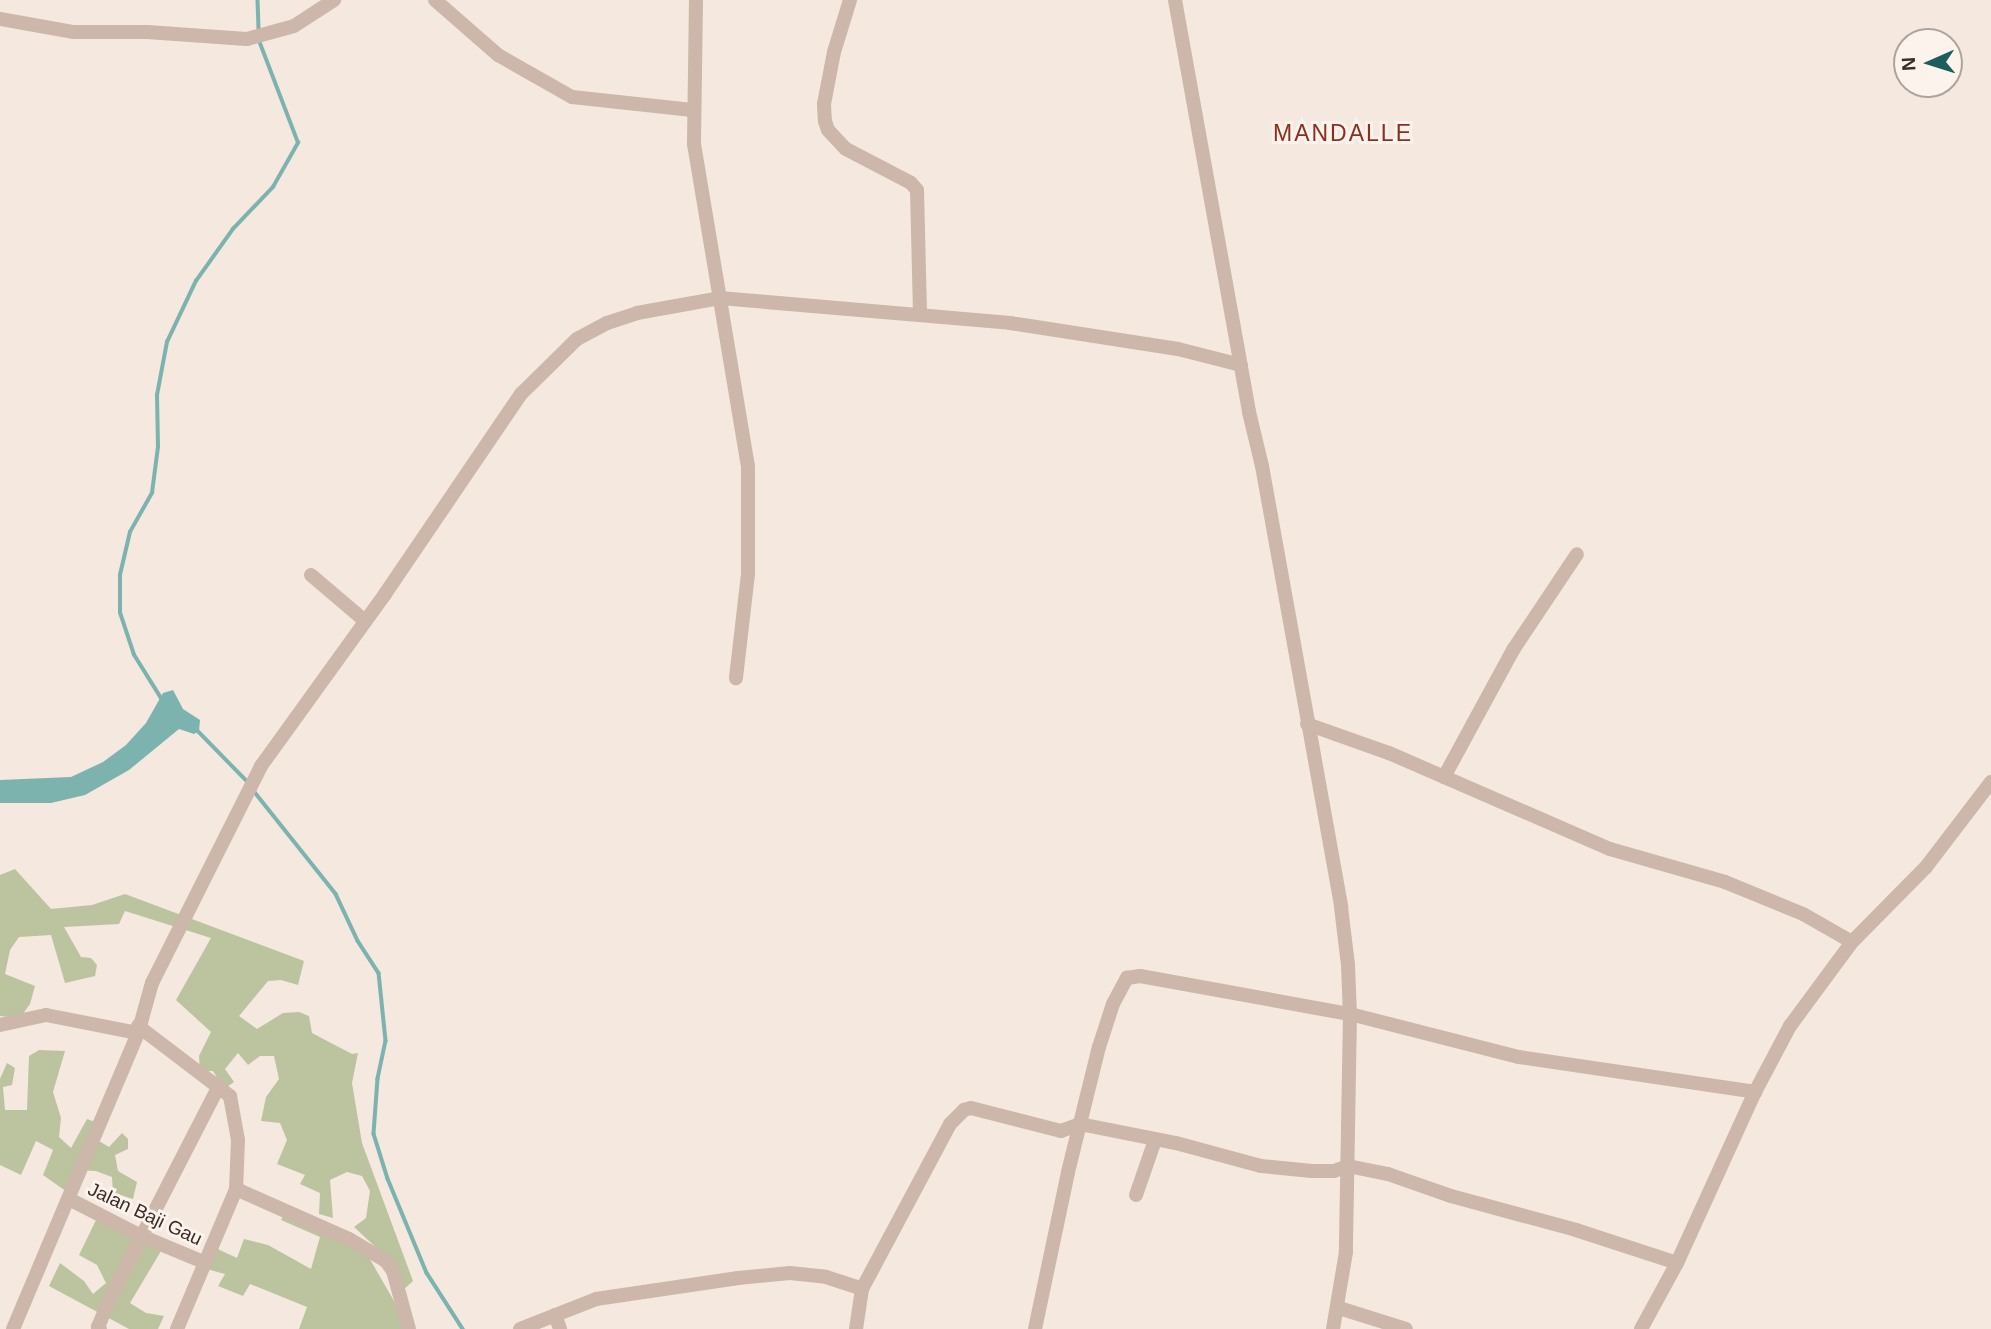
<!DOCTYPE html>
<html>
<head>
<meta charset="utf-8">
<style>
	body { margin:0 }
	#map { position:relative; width:1991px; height:1329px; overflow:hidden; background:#f4e8df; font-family:Helvetica,sans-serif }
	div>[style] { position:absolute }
	.green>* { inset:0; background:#bbc49e }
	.water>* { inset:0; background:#7cb3af }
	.stream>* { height:3.5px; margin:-1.75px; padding:0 1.75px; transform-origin:1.75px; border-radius:1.75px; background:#7cb3af }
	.minor>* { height:14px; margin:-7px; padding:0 7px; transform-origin:7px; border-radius:7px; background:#cdb6aa }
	span { translate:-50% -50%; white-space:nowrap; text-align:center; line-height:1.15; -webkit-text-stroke:6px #fbf3ec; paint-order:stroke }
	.street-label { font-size:19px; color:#3a2d2a }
	.quarter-label { font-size:23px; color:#8d2e1f; letter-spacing:2px }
	.north { position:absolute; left:1893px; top:28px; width:70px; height:70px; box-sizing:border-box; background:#fbf3ec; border:2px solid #aea49e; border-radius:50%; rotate:267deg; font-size:19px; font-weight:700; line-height:28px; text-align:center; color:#3a2d2a }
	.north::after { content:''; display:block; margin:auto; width:24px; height:32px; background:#1d5e5c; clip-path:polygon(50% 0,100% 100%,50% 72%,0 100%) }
</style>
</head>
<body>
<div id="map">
	<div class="green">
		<div style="clip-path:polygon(15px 869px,51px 909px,92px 905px,125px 894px,304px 961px,298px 985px,281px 980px,268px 981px,239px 1016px,257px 1029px,283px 1013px,299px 1012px,309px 1016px,312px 1033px,352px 1054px,358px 1053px,352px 1083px,362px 1143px,413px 1281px,403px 1290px,382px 1253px,354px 1227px,366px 1218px,370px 1191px,362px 1176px,347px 1172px,330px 1180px,333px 1218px,319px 1214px,320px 1193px,300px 1184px,305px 1175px,277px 1164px,287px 1140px,280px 1123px,261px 1121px,266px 1097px,279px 1079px,274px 1056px,260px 1056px,248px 1065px,238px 1053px,225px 1069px,234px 1082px,224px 1089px,213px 1071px,200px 1071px,199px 1056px,211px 1032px,176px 1000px,211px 938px,125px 911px,119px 924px,64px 927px,81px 957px,91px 958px,97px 965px,95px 976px,65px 983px,51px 935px,19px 937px,10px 950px,5px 974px,35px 986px,30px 1004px,20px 1018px,0 1016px,0 875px)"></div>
		<div style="clip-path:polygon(39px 1050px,65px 1051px,53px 1092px,61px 1118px,59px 1137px,71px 1148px,87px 1119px,98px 1123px,94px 1138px,109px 1147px,122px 1133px,128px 1139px,128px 1149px,115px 1155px,118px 1171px,137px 1182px,133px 1199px,113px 1193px,112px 1177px,96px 1171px,74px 1170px,70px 1194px,43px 1175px,53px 1150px,36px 1141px,21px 1175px,0 1165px,0 1079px,7px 1063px,15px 1068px,12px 1085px,3px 1087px,5px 1110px,27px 1110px,29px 1056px)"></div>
		<div style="clip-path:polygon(287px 1209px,367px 1254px,410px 1329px,299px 1329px,307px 1307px,250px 1284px,243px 1296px,218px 1286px,225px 1274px,199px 1267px,209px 1245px,237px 1258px,244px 1239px,268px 1245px,311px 1269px,320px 1237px,281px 1220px)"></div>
		<div style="clip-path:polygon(97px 1218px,161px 1251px,130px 1303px,146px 1313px,164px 1316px,158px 1329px,129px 1329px,49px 1286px,60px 1263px,84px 1281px,93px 1294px,106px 1283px,97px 1265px,79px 1255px)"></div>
	</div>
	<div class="water">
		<div style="clip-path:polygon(173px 690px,183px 709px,200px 720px,199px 731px,194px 734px,179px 729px,129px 770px,85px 795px,51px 803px,0 803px,0 780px,71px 777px,103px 762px,126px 745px,146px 723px,163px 693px)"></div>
	</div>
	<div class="stream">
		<div style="left:258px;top:0;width:33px;rotate:88deg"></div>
		<div style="left:162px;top:700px;width:53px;rotate:-121.9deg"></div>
		<div style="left:134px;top:655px;width:44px;rotate:-108.4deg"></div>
		<div style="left:120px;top:613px;width:38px;rotate:-90deg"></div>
		<div style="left:120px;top:575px;width:44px;rotate:-76.9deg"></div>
		<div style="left:130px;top:532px;width:45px;rotate:-60.6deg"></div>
		<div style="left:152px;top:493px;width:46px;rotate:-82.6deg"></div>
		<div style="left:158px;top:447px;width:52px;rotate:-91.1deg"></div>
		<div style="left:157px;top:395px;width:54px;rotate:-79.3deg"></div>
		<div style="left:167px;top:342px;width:68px;rotate:-64.6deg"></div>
		<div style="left:196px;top:281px;width:64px;rotate:-54.6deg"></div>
		<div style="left:233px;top:229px;width:58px;rotate:-46.4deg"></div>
		<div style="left:273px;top:187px;width:51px;rotate:-60.4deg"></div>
		<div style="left:298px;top:143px;width:109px;rotate:-110.9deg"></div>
		<div style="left:197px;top:730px;width:73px;rotate:45.6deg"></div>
		<div style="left:254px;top:791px;width:132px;rotate:51.5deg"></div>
		<div style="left:336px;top:894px;width:52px;rotate:64.9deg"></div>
		<div style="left:358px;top:941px;width:38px;rotate:57deg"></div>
		<div style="left:379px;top:973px;width:68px;rotate:84.1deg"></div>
		<div style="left:386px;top:1041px;width:39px;rotate:102deg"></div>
		<div style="left:378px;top:1079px;width:55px;rotate:94.2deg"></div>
		<div style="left:374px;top:1134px;width:47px;rotate:72.7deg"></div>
		<div style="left:388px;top:1179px;width:102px;rotate:67.5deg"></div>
		<div style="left:427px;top:1273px;width:67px;rotate:57.3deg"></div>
	</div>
	<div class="minor">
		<div style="left:435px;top:0;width:84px;rotate:41.1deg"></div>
		<div style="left:498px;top:55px;width:85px;rotate:29.6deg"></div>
		<div style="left:572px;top:97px;width:121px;rotate:6.2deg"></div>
		<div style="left:696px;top:0;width:144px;rotate:90.8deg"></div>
		<div style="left:694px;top:144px;width:326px;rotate:80.5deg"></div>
		<div style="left:748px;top:466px;width:108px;rotate:90deg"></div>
		<div style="left:748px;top:574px;width:105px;rotate:96.6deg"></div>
		<div style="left:850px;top:0;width:54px;rotate:107.1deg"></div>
		<div style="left:834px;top:52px;width:53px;rotate:100.9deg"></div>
		<div style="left:824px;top:104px;width:17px;rotate:87deg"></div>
		<div style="left:825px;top:121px;width:9px;rotate:72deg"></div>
		<div style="left:828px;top:130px;width:26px;rotate:47deg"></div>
		<div style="left:846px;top:149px;width:73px;rotate:27.6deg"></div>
		<div style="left:911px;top:183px;width:9px;rotate:49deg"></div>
		<div style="left:917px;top:190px;width:123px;rotate:88.6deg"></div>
		<div style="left:1175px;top:0;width:419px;rotate:79.8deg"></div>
		<div style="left:1249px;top:412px;width:56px;rotate:76.5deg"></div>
		<div style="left:1262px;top:466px;width:448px;rotate:79.8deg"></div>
		<div style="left:1341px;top:907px;width:58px;rotate:83.1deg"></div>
		<div style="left:1348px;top:965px;width:49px;rotate:87.7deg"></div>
		<div style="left:1350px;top:1014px;width:238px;rotate:91deg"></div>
		<div style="left:1346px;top:1252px;width:78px;rotate:99.6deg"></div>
		<div style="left:0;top:19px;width:75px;rotate:10deg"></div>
		<div style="left:74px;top:32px;width:73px"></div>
		<div style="left:147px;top:32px;width:100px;rotate:4deg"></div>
		<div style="left:247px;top:39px;width:49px;rotate:-15.5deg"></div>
		<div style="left:294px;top:26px;width:48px;rotate:-33deg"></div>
		<div style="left:311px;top:575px;width:71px;rotate:40.4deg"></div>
		<div style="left:1307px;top:724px;width:87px;rotate:19.5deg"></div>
		<div style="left:1389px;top:753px;width:241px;rotate:23.5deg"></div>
		<div style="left:1610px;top:849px;width:120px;rotate:16deg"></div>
		<div style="left:1725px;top:882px;width:84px;rotate:22.3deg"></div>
		<div style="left:1803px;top:914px;width:56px;rotate:29.7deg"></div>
		<div style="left:1852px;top:942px;width:105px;rotate:-45.4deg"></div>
		<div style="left:1926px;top:867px;width:107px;rotate:-52.6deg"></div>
		<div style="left:1444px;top:777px;width:145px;rotate:-61.5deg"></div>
		<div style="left:1513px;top:650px;width:115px;rotate:-56.3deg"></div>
		<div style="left:0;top:1025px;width:47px;rotate:-12.3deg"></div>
		<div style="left:46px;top:1015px;width:94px;rotate:11.1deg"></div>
		<div style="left:138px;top:1026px;width:116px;rotate:37.3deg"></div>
		<div style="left:230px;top:1096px;width:45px;rotate:79.7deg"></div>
		<div style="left:238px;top:1140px;width:49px;rotate:92.3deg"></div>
		<div style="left:236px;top:1189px;width:124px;rotate:23.9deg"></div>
		<div style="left:349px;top:1239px;width:43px;rotate:30.7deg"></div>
		<div style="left:386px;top:1261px;width:12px;rotate:55deg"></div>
		<div style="left:393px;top:1271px;width:60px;rotate:74.6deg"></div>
		<div style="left:1136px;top:1195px;width:58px;rotate:-70.9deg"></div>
		<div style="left:69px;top:1199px;width:81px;rotate:27.2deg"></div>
		<div style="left:141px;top:1236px;width:70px;rotate:22.6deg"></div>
		<div style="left:1339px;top:1308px;width:70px;rotate:17.4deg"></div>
		<div style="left:555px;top:1315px;width:15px;rotate:70deg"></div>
		<div style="left:13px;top:1329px;width:321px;rotate:-67.1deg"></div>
		<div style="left:138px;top:1033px;width:52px;rotate:-74.4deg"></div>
		<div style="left:152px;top:983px;width:243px;rotate:-63.3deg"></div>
		<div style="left:261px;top:766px;width:212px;rotate:-54.2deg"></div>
		<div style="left:385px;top:594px;width:242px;rotate:-55.8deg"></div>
		<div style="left:521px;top:394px;width:78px;rotate:-44.5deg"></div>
		<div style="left:577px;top:339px;width:34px;rotate:-28deg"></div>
		<div style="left:607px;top:323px;width:32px;rotate:-18deg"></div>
		<div style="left:637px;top:313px;width:84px;rotate:-10.2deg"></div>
		<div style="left:720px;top:298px;width:291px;rotate:4.9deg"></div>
		<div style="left:1010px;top:323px;width:170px;rotate:8.8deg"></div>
		<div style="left:1178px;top:349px;width:65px;rotate:14.3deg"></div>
		<div style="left:100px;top:1329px;width:3px;rotate:-135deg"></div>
		<div style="left:98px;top:1327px;width:36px;rotate:-67deg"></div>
		<div style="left:112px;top:1294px;width:234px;rotate:-62.8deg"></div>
		<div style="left:177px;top:1329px;width:152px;rotate:-67.1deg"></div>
		<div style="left:520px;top:1329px;width:82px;rotate:-21.5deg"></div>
		<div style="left:596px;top:1299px;width:144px;rotate:-8.4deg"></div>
		<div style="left:738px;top:1278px;width:52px;rotate:-5.5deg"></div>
		<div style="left:790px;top:1273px;width:36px;rotate:6deg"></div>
		<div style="left:826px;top:1277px;width:38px;rotate:18deg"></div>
		<div style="left:862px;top:1289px;width:187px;rotate:-61.9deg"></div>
		<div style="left:950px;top:1124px;width:20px;rotate:-45deg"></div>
		<div style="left:964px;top:1110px;width:7px;rotate:-16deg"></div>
		<div style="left:971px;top:1108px;width:93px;rotate:14.3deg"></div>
		<div style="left:1061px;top:1131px;width:20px;rotate:-20deg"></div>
		<div style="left:1080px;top:1124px;width:98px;rotate:11.2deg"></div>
		<div style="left:1176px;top:1143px;width:88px;rotate:15.1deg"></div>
		<div style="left:1261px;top:1166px;width:51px;rotate:5.6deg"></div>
		<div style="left:1312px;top:1171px;width:22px"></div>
		<div style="left:1334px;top:1171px;width:15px;rotate:-20deg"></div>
		<div style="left:1348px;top:1166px;width:41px;rotate:11.3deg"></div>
		<div style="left:1388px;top:1174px;width:67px;rotate:19.2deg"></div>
		<div style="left:1451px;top:1196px;width:130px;rotate:15.2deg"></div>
		<div style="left:1576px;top:1230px;width:106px;rotate:18.1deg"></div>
		<div style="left:856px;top:1329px;width:40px;rotate:-81.5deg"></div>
		<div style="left:1035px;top:1329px;width:160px;rotate:-78.1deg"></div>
		<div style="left:1068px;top:1172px;width:129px;rotate:-76.1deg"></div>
		<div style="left:1099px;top:1047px;width:45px;rotate:-72deg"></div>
		<div style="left:1113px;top:1004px;width:30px;rotate:-62deg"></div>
		<div style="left:1127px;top:978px;width:13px;rotate:-9deg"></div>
		<div style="left:1140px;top:976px;width:213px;rotate:10.3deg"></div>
		<div style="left:1350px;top:1014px;width:174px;rotate:14.3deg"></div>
		<div style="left:1519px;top:1057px;width:239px;rotate:8.4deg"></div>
		<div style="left:1641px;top:1329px;width:75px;rotate:-61.4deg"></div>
		<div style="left:1677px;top:1263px;width:188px;rotate:-65.5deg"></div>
		<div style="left:1755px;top:1092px;width:75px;rotate:-62.1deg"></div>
		<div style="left:1790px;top:1026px;width:104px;rotate:-53.6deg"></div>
	</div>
	<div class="street-label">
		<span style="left:145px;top:1214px;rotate:25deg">Jalan Baji Gau</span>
	</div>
	<div class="quarter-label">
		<span style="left:1343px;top:133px">MANDALLE</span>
	</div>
	<div class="north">N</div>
</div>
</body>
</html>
